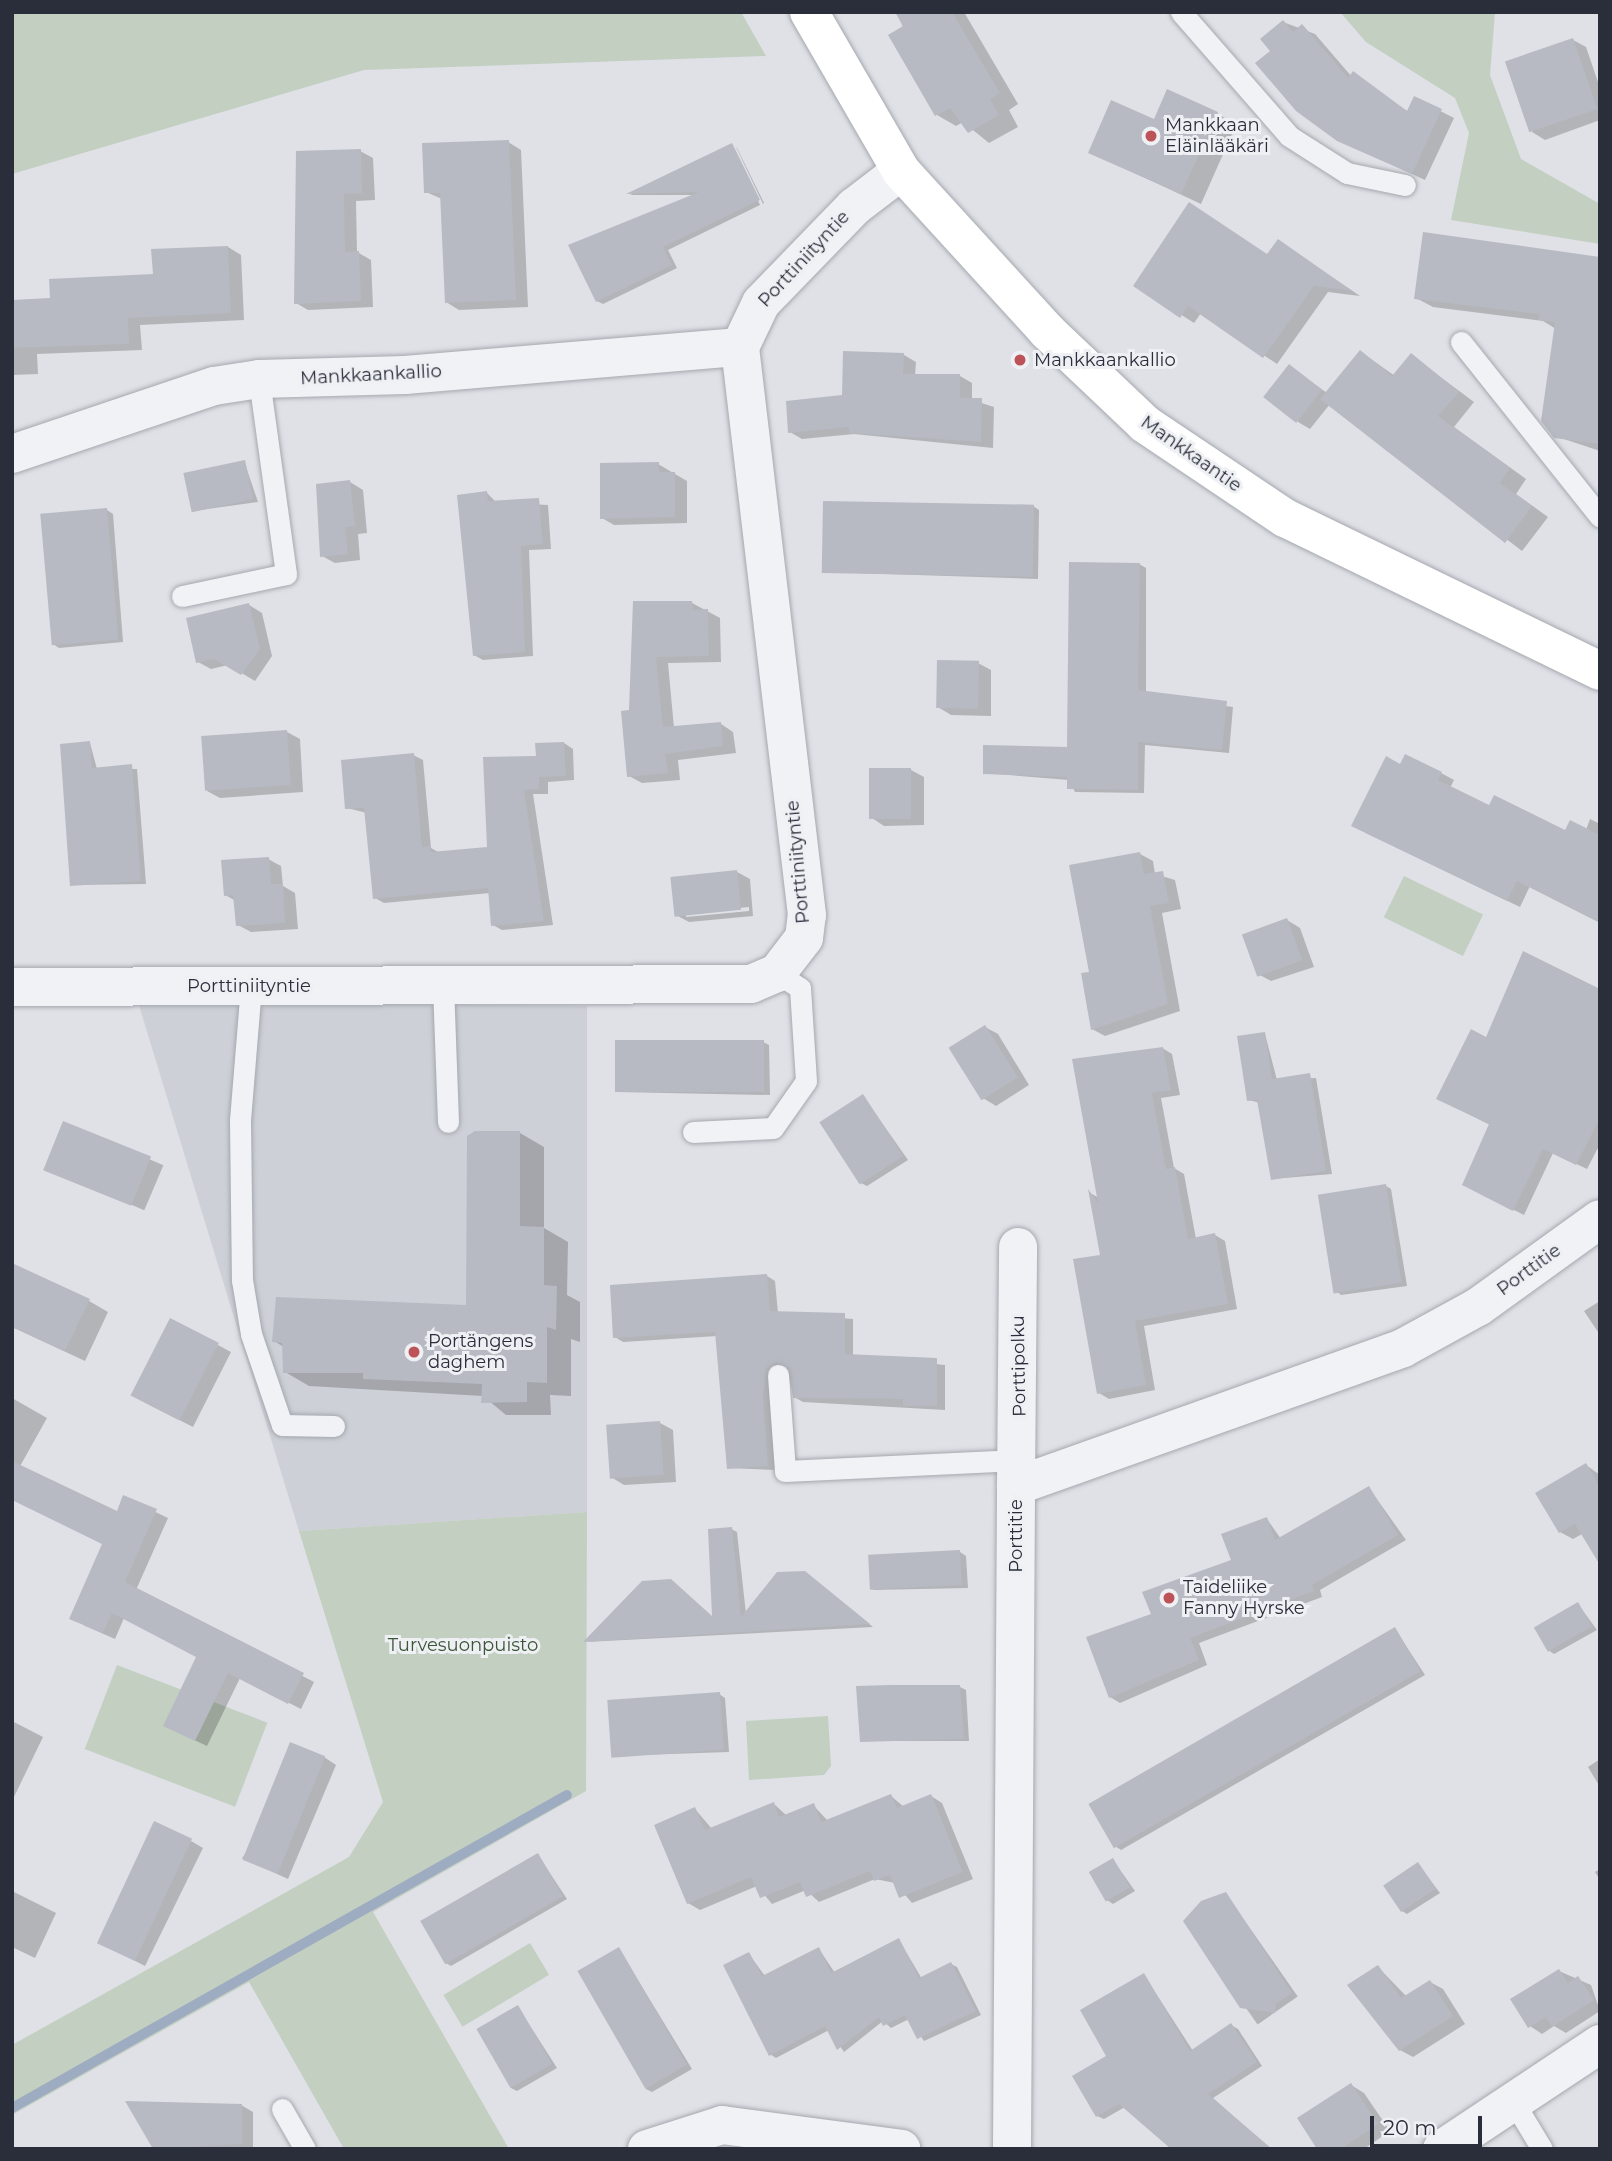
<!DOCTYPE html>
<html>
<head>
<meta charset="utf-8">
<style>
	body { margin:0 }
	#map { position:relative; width:1612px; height:2161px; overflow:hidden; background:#dfe1e6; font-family:Montserrat,sans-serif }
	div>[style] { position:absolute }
	.built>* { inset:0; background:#cdd0d7 }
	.green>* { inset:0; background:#c3cfc1; transform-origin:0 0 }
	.shadow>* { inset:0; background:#0003; transform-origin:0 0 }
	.stream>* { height:10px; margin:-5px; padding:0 5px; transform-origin:5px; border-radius:5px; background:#9eacc2 }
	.building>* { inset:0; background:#b7bac2; transform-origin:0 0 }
	.roads { filter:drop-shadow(0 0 2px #a5a8af) drop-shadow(0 0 2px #a5a8af) }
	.lane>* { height:21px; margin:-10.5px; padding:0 10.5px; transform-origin:10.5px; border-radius:10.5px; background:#f1f2f5 }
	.street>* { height:38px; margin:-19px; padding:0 19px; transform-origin:19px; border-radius:19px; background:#f1f2f5 }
	.secondary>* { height:38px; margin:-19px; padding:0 19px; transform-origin:19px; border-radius:19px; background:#fff }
	.dots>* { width:19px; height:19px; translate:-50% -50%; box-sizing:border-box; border:4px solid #eef0f4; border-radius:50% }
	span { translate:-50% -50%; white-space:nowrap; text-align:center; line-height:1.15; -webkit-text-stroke:6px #eef0f4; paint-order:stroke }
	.poi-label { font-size:18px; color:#2a2e3b }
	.left { translate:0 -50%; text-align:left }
	.street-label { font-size:18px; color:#2a2e3b }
	.park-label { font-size:18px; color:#3b5539 }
	.frame { position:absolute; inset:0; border:14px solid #2a2e3b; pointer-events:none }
	.scale { position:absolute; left:1370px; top:2116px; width:112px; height:32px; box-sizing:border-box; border:4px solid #2a2e3b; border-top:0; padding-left:9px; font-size:21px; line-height:24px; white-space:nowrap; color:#2a2e3b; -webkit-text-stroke:5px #eef0f4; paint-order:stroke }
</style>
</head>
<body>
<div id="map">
	<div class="built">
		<div style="clip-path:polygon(138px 1002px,587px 1006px,587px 1512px,299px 1531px)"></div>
	</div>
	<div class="green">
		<div style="clip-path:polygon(12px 12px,741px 12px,766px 56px,364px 70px,12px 174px)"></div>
		<div style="clip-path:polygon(1340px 12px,1495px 12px,1490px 75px,1521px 159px,1600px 204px,1600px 244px,1451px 220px,1469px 133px,1455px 98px,1366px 42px)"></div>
		<div style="left:1404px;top:876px;width:88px;height:46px;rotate:26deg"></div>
		<div style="clip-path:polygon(587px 1512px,586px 1791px,373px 1912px,509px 2149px,344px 2149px,249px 1982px,12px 2115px,12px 2045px,349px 1857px,383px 1802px,299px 1531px)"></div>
		<div style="left:117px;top:1665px;width:161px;height:90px;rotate:21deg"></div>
		<div style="clip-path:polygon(828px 1716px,831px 1766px,824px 1775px,749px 1780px,746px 1721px)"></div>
		<div style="left:530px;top:1943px;width:37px;height:101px;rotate:59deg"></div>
	</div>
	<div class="shadow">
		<div style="clip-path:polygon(897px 12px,964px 12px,1018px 104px,1009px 110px,1018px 127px,989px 143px,963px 122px,956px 126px,937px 115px)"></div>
		<div style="clip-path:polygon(1283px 22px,1315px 34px,1352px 77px,1409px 112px,1415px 98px,1454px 118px,1425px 180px,1338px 140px,1272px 51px)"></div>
		<div style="clip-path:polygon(1573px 40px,1586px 47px,1600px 88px,1600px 120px,1545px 140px,1532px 132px)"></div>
		<div style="clip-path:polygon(1217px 113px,1236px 125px,1201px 204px,1090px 152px,1155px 121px)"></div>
		<div style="clip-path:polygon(508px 142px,521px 150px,528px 307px,459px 310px,446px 302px,442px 199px,426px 192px)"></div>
		<div style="clip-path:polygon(732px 145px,760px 205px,668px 250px,677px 268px,603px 304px,597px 301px,696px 195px,630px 195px)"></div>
		<div style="clip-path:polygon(736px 147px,737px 148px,764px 203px,763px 204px)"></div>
		<div style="clip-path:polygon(360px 151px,373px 158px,375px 200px,356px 201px,357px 252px,371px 260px,373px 307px,308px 310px,296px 303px)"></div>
		<div style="clip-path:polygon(1279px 241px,1360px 296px,1328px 292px,1277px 364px,1201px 313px,1194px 323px,1135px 285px,1268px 255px)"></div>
		<div style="clip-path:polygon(228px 247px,241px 255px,244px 320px,140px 325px,142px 350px,37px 354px,38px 374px,12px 375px,12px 302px,52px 300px,154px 276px)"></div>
		<div style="clip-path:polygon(1600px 258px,1600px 451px,1555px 436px,1556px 329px,1543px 321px,1433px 307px,1416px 298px)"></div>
		<div style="clip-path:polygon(1361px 352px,1395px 376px,1412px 356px,1474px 402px,1454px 427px,1526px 479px,1516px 494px,1548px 517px,1522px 551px,1330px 404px,1310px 429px,1298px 422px,1289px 366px,1327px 393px)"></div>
		<div style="clip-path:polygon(904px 355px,916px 362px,915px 376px,960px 376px,972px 383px,972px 400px,994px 407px,993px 448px,854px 434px,802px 439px,790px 432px)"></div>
		<div style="clip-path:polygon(244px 461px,258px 502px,193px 511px)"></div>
		<div style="clip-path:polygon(658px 464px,687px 481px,687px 523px,614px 525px,602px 518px)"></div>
		<div style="clip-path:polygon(350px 482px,363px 490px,367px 533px,358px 534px,360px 560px,335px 563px,322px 556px)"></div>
		<div style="clip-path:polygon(487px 493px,496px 502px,548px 505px,551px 549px,529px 550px,533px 656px,483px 660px,474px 655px)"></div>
		<div style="clip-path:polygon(1033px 506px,1039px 510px,1038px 579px,823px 572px)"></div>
		<div style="clip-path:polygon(107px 510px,113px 514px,123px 642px,59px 648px,53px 644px)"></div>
		<div style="clip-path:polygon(1139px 564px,1146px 568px,1146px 695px,1233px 707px,1229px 753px,1145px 745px,1144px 793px,1075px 792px,1069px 780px,984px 773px,1069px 749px)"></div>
		<div style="clip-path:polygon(635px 603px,692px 603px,720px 618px,721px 662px,668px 663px,674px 728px,721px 724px,733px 732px,736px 753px,678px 760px,680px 780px,642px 783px,629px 776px)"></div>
		<div style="clip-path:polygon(249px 605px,262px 613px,272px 656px,255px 681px,228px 665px,211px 669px,198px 662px)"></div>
		<div style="clip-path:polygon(978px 663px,991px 670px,991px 716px,951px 715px,938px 707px)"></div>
		<div style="clip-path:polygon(287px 732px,300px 739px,303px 792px,220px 798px,207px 791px)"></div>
		<div style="clip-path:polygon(90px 743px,97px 769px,137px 769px,146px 884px,72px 885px)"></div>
		<div style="clip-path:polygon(564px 743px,573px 749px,574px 780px,548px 782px,548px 794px,533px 794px,553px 925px,502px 930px,493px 925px,490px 893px,384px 903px,375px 898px,367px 813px,347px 808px,413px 755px,423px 760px,431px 848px,440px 853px,489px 849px,538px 758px)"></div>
		<div style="clip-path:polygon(1401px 766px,1441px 773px,1454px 780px,1450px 788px,1490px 808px,1566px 832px,1586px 830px,1590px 819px,1600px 824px,1600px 921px,1530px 886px,1520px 907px,1366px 833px)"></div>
		<div style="clip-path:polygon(911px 770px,924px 777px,924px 825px,884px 826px,872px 818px)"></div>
		<div style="clip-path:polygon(1140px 854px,1153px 861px,1155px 874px,1175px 880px,1181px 909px,1162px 913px,1180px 1011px,1105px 1036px,1092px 1029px,1091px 973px)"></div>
		<div style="clip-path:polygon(268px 859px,281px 866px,283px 886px,295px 893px,298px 929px,251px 932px,238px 925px,236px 901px,225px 895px)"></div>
		<div style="clip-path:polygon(evenodd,737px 872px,750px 879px,753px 916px,689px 922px,676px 915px,737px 872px,749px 907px,749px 911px,686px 917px,686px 913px,749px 907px)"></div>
		<div style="clip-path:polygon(1287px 920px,1300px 928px,1314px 967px,1271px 981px,1258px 974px)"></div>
		<div style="clip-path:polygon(1600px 991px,1600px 1144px,1587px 1169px,1553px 1153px,1524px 1215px,1474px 1190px,1492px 1126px,1449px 1104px,1486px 1039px)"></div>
		<div style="clip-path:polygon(985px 1027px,998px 1034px,1029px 1085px,996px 1106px,983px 1098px)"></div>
		<div style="clip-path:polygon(1265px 1034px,1277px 1080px,1316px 1078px,1332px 1174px,1272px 1179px,1260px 1103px,1249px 1100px)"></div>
		<div style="clip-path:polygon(763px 1042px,769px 1045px,770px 1095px,617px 1092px)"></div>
		<div style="clip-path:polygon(1162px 1048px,1172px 1054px,1180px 1095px,1161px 1098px,1174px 1168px,1184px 1174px,1196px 1239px,1215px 1235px,1225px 1241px,1237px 1309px,1144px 1326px,1155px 1390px,1109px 1399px,1099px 1393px,1102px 1256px,1090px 1193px,1099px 1198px)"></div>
		<div style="clip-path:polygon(863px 1096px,908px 1160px,867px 1186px,861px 1183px)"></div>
		<div style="left:64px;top:1123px;width:108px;height:49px;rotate:23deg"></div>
		<div style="clip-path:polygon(520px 1133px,544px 1147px,544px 1228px,568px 1242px,567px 1295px,580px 1302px,580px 1342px,571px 1339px,571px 1396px,550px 1395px,551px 1415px,506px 1415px,483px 1396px,309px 1386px,285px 1372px,284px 1347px,274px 1341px,467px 1306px)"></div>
		<div style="clip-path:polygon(1386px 1186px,1391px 1189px,1407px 1286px,1341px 1295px,1336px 1291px)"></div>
		<div style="clip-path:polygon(767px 1276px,775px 1281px,778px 1313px,853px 1319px,853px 1356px,945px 1365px,945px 1410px,803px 1402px,794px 1397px,786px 1366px,774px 1375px,776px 1470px,728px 1468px,717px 1336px,623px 1342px,615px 1337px)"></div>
		<div style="clip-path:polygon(89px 1301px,108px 1312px,85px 1361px,12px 1327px)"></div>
		<div style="clip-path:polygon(1600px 1301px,1600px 1335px,1584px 1311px)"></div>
		<div style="clip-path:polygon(171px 1320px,231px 1352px,193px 1427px,146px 1403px)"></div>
		<div style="clip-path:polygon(12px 1398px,47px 1418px,19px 1468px,12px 1465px)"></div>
		<div style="clip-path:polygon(660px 1423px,673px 1430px,676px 1482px,624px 1485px,611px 1477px)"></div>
		<div style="clip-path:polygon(1586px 1465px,1600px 1475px,1600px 1524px,1573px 1539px,1560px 1532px)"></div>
		<div style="clip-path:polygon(1369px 1488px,1406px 1540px,1320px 1590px,1322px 1597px,1199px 1643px,1207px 1665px,1120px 1703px,1110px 1697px,1153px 1615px,1233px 1561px,1267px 1519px,1281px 1539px)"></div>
		<div style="clip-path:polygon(124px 1497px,168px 1518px,136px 1590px,314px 1682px,301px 1709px,240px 1678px,207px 1746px,177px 1732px,198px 1656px,124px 1618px,115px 1639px,83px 1625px)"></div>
		<div style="clip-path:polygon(731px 1529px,737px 1532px,746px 1614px,811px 1577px,873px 1627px,586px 1642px,714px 1618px)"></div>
		<div style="clip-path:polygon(960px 1552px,966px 1556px,968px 1588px,872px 1590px)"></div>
		<div style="clip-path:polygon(1578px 1604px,1597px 1630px,1554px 1654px,1548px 1650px)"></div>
		<div style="clip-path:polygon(1395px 1629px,1425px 1675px,1121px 1850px,1115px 1846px)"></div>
		<div style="clip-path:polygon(960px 1687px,966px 1690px,969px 1741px,862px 1741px)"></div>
		<div style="clip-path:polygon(719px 1694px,725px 1698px,729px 1752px,612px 1756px)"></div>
		<div style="clip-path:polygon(12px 1721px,43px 1737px,12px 1801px)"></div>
		<div style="clip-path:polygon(324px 1757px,336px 1765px,288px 1879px,242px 1858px)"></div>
		<div style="clip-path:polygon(1600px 1759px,1600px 1787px,1588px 1767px)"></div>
		<div style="clip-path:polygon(891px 1796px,904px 1807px,931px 1796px,942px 1803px,973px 1879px,912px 1903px,895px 1883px,875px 1879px,819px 1902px,806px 1890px,772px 1904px,757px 1886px,700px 1910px,688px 1903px,695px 1809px,712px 1829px,774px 1804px,787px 1816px,813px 1805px,828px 1821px)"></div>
		<div style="clip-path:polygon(191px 1841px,203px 1848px,145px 1966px,110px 1948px)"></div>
		<div style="clip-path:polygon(538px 1855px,567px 1899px,451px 1966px,446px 1963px)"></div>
		<div style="clip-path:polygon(1113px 1860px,1135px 1891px,1113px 1904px,1107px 1900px)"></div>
		<div style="clip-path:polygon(1418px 1864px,1440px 1893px,1407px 1914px,1402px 1911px)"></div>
		<div style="clip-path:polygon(1600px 1869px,1600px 1880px,1595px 1872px)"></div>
		<div style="clip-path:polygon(12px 1891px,56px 1913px,35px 1958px,12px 1947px)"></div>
		<div style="left:1226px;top:1894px;width:125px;height:49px;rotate:55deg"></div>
		<div style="clip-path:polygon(899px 1940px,922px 1979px,951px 1964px,957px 1967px,981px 2015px,924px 2041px,909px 2019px,891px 2028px,883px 2021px,844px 2052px,829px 2030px,776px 2058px,770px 2054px,749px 1954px,765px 1976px,819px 1949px,835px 1973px)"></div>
		<div style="clip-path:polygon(619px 1949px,692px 2069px,652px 2092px,646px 2089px)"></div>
		<div style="clip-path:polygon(1378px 1967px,1407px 1997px,1430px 1982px,1443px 1989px,1465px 2024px,1413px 2057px,1400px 2050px)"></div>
		<div style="clip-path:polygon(1559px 1971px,1591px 1985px,1600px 2011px,1566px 2033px,1554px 2026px,1542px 2034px,1530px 2026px)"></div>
		<div style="clip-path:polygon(1144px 1975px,1193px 2051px,1231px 2025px,1238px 2029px,1262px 2066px,1213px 2098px,1270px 2149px,1125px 2107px,1104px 2119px,1097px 2116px,1109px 2057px)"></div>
		<div style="clip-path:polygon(518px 2007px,557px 2068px,517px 2091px,511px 2088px)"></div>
		<div style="clip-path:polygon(1351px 2085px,1364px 2093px,1390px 2131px,1364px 2149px,1319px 2149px)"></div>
		<div style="clip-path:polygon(241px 2105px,253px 2112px,253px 2149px,154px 2149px)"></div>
	</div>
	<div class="stream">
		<div style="left:12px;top:2108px;width:637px;rotate:-29.42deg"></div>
	</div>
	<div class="building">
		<div style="clip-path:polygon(895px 12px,952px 12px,1000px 93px,990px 99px,999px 115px,968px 133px,950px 108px,935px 116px,888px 35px,903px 26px)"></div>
		<div style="clip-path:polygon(1283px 20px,1293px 32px,1302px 24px,1348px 78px,1353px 71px,1407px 111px,1414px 96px,1442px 109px,1412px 174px,1337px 141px,1296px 111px,1255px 63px,1270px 51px,1260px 39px)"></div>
		<div style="left:1573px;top:38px;width:75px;height:72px;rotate:71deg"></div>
		<div style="clip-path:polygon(1167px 89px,1218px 112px,1181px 194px,1088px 153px,1111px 100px,1154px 119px)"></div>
		<div style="clip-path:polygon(509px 140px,516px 300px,445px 303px,440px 193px,424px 193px,422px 143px)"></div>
		<div style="clip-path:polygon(732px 143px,760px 200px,663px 247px,672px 265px,596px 302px,568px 245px,699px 192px,626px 194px)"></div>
		<div style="clip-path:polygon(361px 149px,362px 193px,344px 194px,345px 252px,359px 251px,361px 301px,294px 304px,296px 151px)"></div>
		<div style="clip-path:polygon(1189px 202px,1267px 254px,1278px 239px,1352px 291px,1314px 286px,1263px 358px,1188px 306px,1180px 318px,1133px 286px)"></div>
		<div style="clip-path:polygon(1423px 232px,1600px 257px,1600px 444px,1554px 438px,1541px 421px,1555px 322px,1538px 320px,1539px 314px,1414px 299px)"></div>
		<div style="clip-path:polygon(228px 246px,231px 313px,128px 318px,129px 344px,12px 348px,12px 300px,50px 298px,49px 279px,153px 274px,151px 249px)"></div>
		<div style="clip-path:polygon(1360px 350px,1392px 376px,1411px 353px,1459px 392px,1438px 416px,1510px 468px,1500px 483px,1532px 506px,1505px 543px,1320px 399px)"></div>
		<div style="clip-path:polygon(843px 351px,904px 353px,903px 374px,960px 374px,960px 398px,982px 398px,981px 442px,849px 433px,849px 427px,788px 433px,786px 401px,842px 395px)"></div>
		<div style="left:1289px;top:364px;width:42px;height:42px;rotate:38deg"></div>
		<div style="left:245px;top:460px;width:40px;height:63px;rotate:78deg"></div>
		<div style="clip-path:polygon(659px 462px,659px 472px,675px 472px,675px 517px,600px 519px,600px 463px)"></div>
		<div style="clip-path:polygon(350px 480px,355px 526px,345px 527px,348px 554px,320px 557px,316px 484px)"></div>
		<div style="clip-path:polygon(487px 491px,488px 501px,539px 498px,543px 544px,521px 546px,525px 652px,473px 656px,457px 495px)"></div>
		<div style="left:823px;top:501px;width:211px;height:72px;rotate:1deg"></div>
		<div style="left:107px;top:508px;width:132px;height:67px;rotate:85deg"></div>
		<div style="clip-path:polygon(1069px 562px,1140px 563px,1138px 690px,1227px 701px,1222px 750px,1138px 742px,1138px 790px,1067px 789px,1067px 777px,983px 774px,983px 745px,1067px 747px)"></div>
		<div style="clip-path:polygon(633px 601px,692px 601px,693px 610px,708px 609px,709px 656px,656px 657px,663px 727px,721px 722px,723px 746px,665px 754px,668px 773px,627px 777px,621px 711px,629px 710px)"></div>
		<div style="clip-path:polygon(249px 603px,260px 649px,241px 675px,214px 659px,196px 663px,186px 618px)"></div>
		<div style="left:937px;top:660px;width:42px;height:48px;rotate:1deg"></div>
		<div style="left:287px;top:730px;width:55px;height:86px;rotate:86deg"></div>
		<div style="clip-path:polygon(90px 741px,92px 768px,132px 764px,141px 881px,70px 886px,60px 744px)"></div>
		<div style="clip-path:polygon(564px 742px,566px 776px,539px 777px,539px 789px,524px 790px,544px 921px,491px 926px,488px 888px,373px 899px,364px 808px,345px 809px,341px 760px,414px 753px,422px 847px,430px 846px,431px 852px,487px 847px,483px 757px,536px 756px,535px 743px)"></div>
		<div style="clip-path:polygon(1405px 754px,1442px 772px,1438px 780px,1489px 805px,1494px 795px,1565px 830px,1570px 820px,1600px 835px,1600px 923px,1517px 881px,1507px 901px,1351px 826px,1386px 756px,1400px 764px)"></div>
		<div style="left:869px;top:768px;width:42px;height:51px"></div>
		<div style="clip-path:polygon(1140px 852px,1144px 874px,1163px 871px,1169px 903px,1150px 906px,1168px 1004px,1091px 1030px,1081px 973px,1089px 972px,1069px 865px)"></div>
		<div style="clip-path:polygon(269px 857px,271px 884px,283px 884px,285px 923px,236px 926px,233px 895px,224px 896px,221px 860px)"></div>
		<div style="left:737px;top:870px;width:40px;height:67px;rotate:84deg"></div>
		<div style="left:1287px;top:918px;width:45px;height:48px;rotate:70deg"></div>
		<div style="clip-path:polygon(1523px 951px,1600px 989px,1600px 1118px,1576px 1165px,1543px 1149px,1513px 1211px,1462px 1185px,1489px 1124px,1436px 1099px,1471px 1029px,1486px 1037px)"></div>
		<div style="left:985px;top:1025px;width:62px;height:43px;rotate:58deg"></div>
		<div style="clip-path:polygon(1265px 1032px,1272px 1079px,1310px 1073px,1326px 1171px,1271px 1180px,1257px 1100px,1247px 1101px,1237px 1036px)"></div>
		<div style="left:764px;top:1040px;width:52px;height:149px;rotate:90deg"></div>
		<div style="clip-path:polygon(1163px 1047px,1171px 1090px,1152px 1093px,1166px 1169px,1175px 1167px,1188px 1239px,1215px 1233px,1228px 1304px,1135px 1321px,1146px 1385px,1097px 1394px,1073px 1259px,1100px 1255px,1088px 1189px,1098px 1203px,1072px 1059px)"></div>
		<div style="left:863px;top:1094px;width:74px;height:52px;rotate:57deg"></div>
		<div style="left:63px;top:1121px;width:95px;height:53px;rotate:22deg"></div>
		<div style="clip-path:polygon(475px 1131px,520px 1131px,520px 1226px,544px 1227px,544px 1285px,557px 1286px,556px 1330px,547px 1327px,547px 1383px,527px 1382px,527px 1402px,481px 1403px,482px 1384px,363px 1379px,363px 1373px,283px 1373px,282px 1343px,272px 1342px,276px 1297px,466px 1305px,467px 1136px)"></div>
		<div style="left:1386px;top:1184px;width:100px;height:69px;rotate:81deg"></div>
		<div style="clip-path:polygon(12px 1263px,90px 1299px,65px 1351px,12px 1327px)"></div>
		<div style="clip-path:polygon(767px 1274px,770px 1311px,845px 1313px,845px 1354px,937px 1358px,937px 1406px,903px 1406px,903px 1399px,793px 1398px,789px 1368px,776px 1362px,766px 1370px,763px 1398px,768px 1466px,727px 1469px,715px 1332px,613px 1338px,610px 1285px)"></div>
		<div style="left:170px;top:1318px;width:55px;height:87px;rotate:27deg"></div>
		<div style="left:660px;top:1421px;width:54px;height:54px;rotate:86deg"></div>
		<div style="clip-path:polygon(12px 1461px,117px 1511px,123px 1495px,157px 1509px,125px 1582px,304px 1673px,288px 1704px,228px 1673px,195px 1741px,163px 1726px,196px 1657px,112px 1613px,103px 1633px,69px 1619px,102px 1544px,12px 1500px)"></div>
		<div style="clip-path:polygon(1586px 1463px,1600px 1487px,1600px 1565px,1575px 1524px,1559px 1533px,1535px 1493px)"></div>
		<div style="clip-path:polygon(1369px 1486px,1398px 1535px,1312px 1585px,1314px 1591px,1190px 1638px,1199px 1660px,1109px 1698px,1086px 1637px,1151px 1614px,1142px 1592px,1231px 1560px,1221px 1534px,1267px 1517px,1275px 1540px)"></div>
		<div style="clip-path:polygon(732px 1527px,741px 1617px,777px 1572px,805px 1571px,870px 1624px,583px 1642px,642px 1581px,671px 1579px,712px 1616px,708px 1529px)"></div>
		<div style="left:960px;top:1550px;width:35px;height:92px;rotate:87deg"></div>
		<div style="left:1578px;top:1602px;width:28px;height:51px;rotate:60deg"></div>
		<div style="left:1395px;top:1627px;width:51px;height:354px;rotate:60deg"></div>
		<div style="clip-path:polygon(891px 1685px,960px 1685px,964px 1739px,860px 1742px,856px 1686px)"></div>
		<div style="left:720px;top:1692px;width:58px;height:113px;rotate:86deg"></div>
		<div style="left:290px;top:1742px;width:38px;height:127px;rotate:22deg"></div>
		<div style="clip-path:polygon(891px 1794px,897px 1808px,931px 1794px,963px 1872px,899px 1898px,890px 1875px,874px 1881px,870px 1871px,806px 1897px,800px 1882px,760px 1898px,751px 1877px,687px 1904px,654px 1825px,695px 1807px,705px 1830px,774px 1802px,779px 1817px,814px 1803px,821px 1822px)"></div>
		<div style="left:154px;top:1821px;width:42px;height:135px;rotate:25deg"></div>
		<div style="left:538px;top:1853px;width:50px;height:136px;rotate:60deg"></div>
		<div style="left:1113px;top:1858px;width:34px;height:28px;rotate:60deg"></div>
		<div style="left:1418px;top:1862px;width:32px;height:42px;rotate:56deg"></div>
		<div style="clip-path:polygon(1226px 1892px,1292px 1993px,1276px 2004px,1275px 2013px,1240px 2008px,1183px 1921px,1201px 1901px)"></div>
		<div style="clip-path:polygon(899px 1938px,919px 1978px,951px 1962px,976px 2011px,917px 2039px,905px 2015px,883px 2026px,879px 2017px,837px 2050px,825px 2026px,769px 2056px,723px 1965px,749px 1952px,762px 1976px,819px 1947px,831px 1973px)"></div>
		<div style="left:619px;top:1947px;width:136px;height:48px;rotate:60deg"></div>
		<div style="clip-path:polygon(1378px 1965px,1401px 1998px,1430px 1980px,1453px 2016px,1399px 2051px,1347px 1985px)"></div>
		<div style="clip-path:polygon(1559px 1969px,1568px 1983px,1578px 1976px,1594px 2000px,1552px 2027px,1546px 2017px,1528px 2028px,1510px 1999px)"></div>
		<div style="clip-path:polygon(1144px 1973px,1190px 2051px,1231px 2023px,1257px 2062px,1208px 2094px,1272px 2149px,1171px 2149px,1119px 2104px,1096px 2117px,1072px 2076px,1106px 2056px,1080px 2010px)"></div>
		<div style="left:518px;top:2005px;width:68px;height:48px;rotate:60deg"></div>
		<div style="clip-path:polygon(1351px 2083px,1378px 2124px,1341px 2149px,1317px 2149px,1297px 2118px)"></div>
		<div style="clip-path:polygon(125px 2101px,242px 2104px,242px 2144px,153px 2149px)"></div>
	</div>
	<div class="roads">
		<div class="lane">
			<div style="left:1181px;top:12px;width:164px;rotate:48.9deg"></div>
			<div style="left:1289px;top:136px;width:69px;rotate:32.5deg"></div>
			<div style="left:1347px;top:173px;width:59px;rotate:11.7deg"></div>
			<div style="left:1461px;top:342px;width:223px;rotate:51.5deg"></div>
			<div style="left:182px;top:596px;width:106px;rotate:-11.9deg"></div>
			<div style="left:286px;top:574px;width:197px;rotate:-97.9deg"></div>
			<div style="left:443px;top:985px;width:137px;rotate:87.9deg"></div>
			<div style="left:251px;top:986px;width:135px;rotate:94.7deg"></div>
			<div style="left:240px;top:1121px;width:159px;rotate:89.3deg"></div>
			<div style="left:242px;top:1280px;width:55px;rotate:80.5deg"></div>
			<div style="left:251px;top:1334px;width:96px;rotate:71.2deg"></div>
			<div style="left:282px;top:1425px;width:52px;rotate:1.1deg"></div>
			<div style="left:693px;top:1132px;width:80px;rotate:-2.9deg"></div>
			<div style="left:773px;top:1128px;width:57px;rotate:-54.9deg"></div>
			<div style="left:806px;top:1081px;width:93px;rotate:-93.7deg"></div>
			<div style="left:800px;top:988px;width:27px;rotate:-147deg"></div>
			<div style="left:778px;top:1375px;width:96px;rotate:85.8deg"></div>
			<div style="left:785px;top:1471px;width:233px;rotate:-2.7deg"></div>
			<div style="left:1513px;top:2101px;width:56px;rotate:58.9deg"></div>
			<div style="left:282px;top:2109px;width:46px;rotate:60.1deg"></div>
		</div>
		<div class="street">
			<div style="left:12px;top:454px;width:213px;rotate:-18.6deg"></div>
			<div style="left:214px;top:386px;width:46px;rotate:-8.8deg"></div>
			<div style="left:259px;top:379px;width:146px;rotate:-1.6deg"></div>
			<div style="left:405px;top:375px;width:336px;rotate:-4.8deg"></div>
			<div style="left:12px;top:987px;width:739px;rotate:-0.23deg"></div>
			<div style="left:751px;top:984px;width:28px;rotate:-23deg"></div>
			<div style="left:777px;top:973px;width:44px;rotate:-52.4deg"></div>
			<div style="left:804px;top:938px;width:23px;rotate:-83deg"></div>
			<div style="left:807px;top:915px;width:572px;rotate:-96.73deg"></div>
			<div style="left:740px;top:347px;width:49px;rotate:-64.5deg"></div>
			<div style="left:761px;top:303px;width:134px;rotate:-45.9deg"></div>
			<div style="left:854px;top:207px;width:59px;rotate:-37.5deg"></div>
			<div style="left:1016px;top:1486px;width:239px;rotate:-89.5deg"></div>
			<div style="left:647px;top:2149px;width:79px;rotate:-17.7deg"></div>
			<div style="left:722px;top:2125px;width:181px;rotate:7.6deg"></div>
			<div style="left:1012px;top:2149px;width:663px;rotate:-89.65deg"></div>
			<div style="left:1016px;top:1486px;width:411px;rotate:-19.6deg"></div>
			<div style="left:1403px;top:1348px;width:85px;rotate:-28.7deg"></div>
			<div style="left:1478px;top:1307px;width:150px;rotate:-35.8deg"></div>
			<div style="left:1442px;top:2149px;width:190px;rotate:-33.6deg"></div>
		</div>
		<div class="secondary">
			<div style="left:809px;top:12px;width:184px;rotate:59.9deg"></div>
			<div style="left:901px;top:171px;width:217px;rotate:47.6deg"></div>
			<div style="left:1047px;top:331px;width:135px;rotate:43.5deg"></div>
			<div style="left:1145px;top:424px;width:169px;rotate:33.9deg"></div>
			<div style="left:1285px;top:518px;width:350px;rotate:25.9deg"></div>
		</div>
	</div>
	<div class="dots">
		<div style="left:1151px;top:136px;background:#bd5258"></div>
		<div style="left:1020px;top:360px;background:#bd5258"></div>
		<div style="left:414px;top:1352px;background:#bd5258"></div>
		<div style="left:1169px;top:1598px;background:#bd5258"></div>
	</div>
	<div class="poi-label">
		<span class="left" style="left:1165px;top:136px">Mankkaan<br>Eläinlääkäri</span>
		<span class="left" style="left:1034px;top:360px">Mankkaankallio</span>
		<span class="left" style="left:428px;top:1352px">Portängens<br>daghem</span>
		<span class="left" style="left:1183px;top:1598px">Taideliike<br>Fanny Hyrske</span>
	</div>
	<div class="street-label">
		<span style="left:804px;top:259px;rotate:-47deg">Porttiniityntie</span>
		<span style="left:371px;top:375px;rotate:-3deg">Mankkaankallio</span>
		<span style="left:1191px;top:454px;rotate:35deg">Mankkaantie</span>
		<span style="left:798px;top:862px;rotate:-95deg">Porttiniityntie</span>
		<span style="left:249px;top:986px">Porttiniityntie</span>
		<span style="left:1529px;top:1270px;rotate:-36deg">Porttitie</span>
		<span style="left:1019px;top:1366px;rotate:-91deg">Porttipolku</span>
		<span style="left:1016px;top:1536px;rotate:-90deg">Porttitie</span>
	</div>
	<div class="park-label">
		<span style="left:463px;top:1645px">Turvesuonpuisto</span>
	</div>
	<div class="frame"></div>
	<div class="scale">20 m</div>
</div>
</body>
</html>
